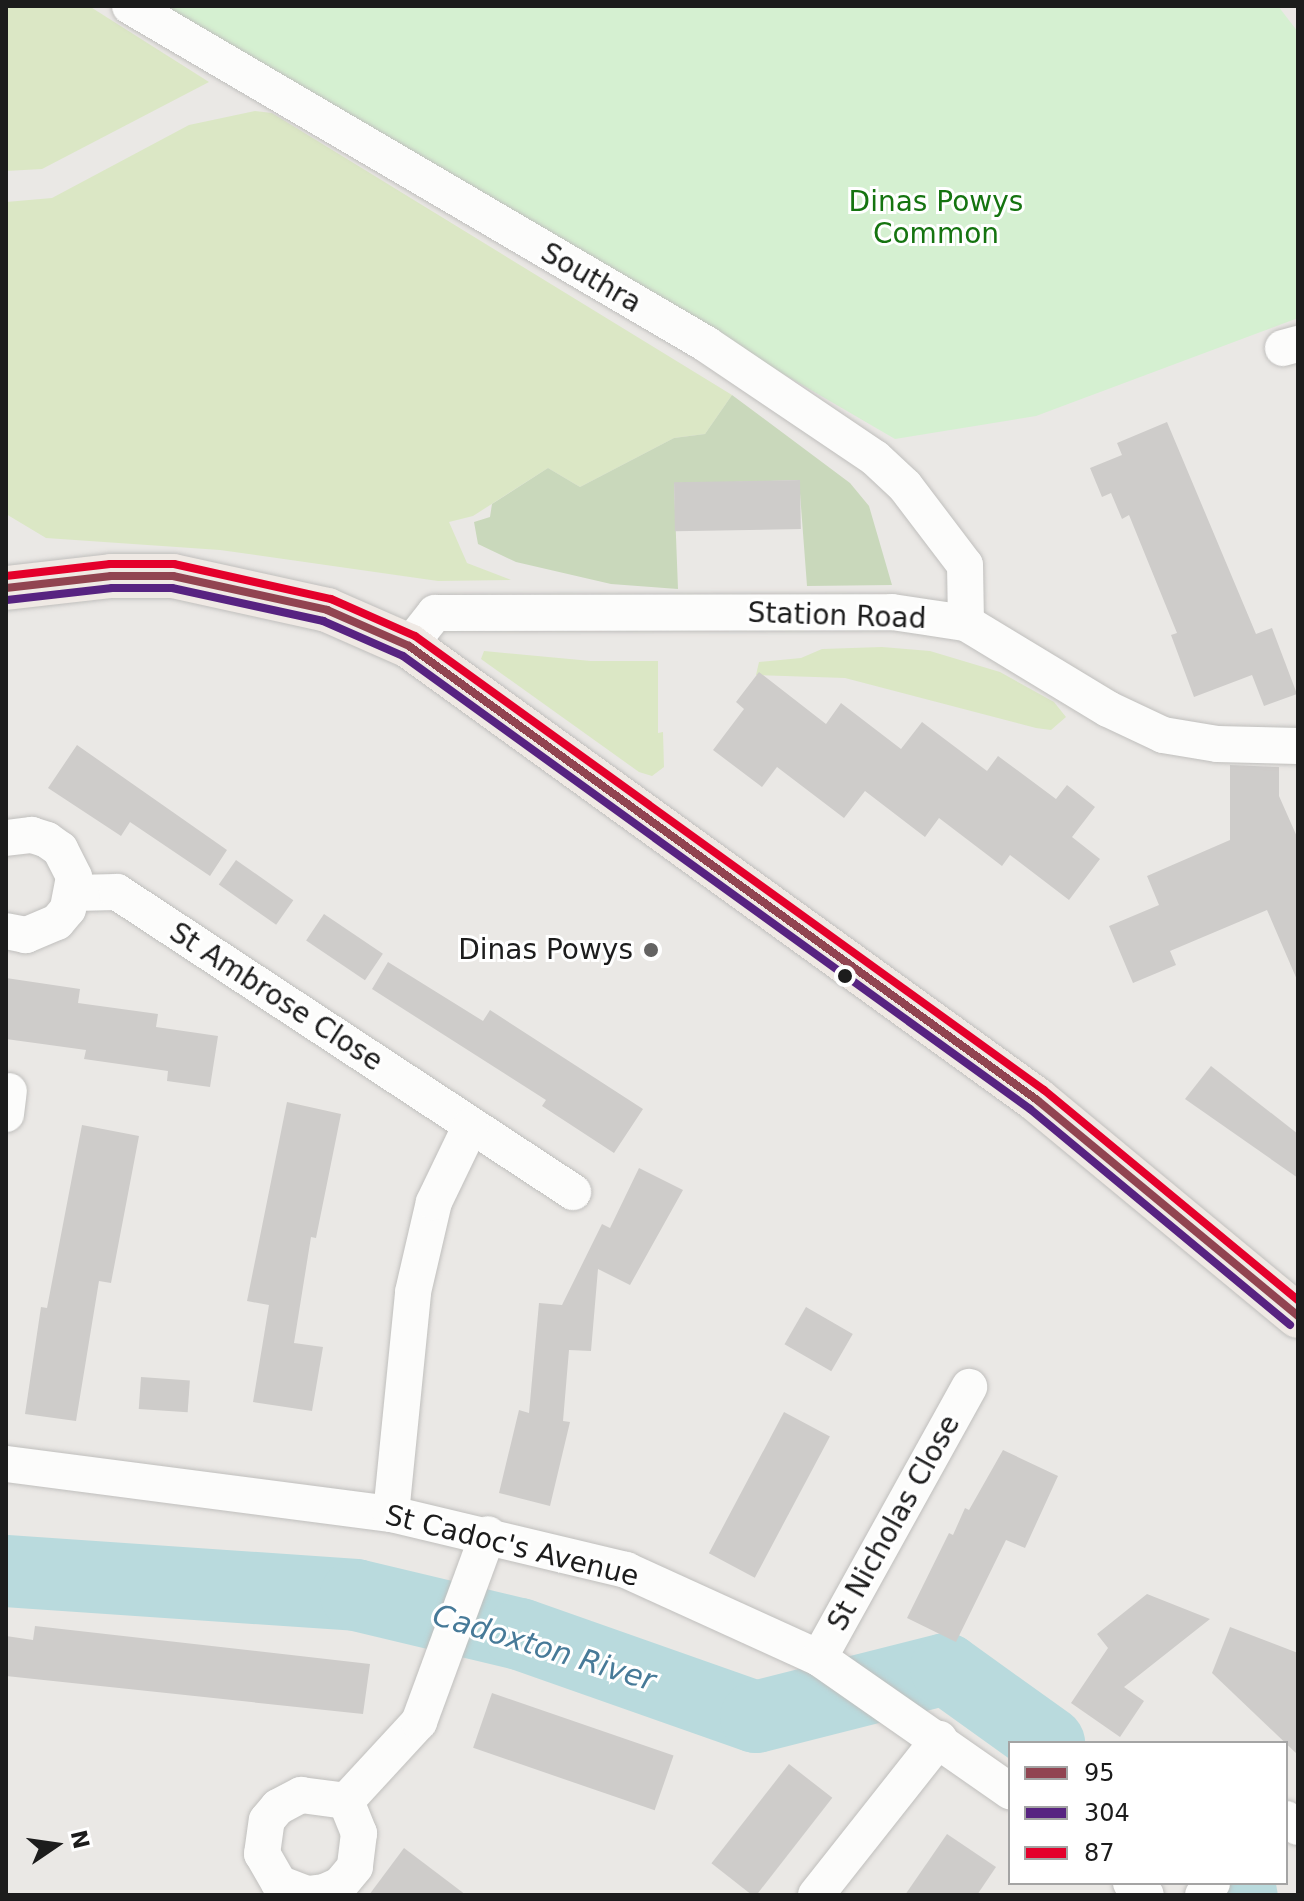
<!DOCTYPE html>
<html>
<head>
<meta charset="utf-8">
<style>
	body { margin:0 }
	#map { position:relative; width:1304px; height:1901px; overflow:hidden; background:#eae8e5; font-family:"DejaVu Sans",sans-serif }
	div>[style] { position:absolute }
	.grass>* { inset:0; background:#dbe7c5 }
	.forest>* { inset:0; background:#c9d8bb }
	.park>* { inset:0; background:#d5f0d1 }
	.river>* { height:72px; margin:-36px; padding:0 36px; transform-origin:36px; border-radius:36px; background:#b9dadd }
	.building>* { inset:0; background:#ceccca; transform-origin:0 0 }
	.roads { filter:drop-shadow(0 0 2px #c0bfbd) drop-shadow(0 0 2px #c0bfbd) }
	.street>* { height:36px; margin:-18px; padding:0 18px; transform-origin:18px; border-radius:18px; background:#fcfcfb }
	.primary>* { height:44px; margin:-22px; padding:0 22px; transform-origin:22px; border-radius:22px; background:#efe9e4 }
	.bus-1>* { height:8px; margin:-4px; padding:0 4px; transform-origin:4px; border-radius:4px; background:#914451 }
	.bus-2>* { height:8px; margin:-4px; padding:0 4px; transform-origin:4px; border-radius:4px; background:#572381 }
	.bus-3>* { height:8px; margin:-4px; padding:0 4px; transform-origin:4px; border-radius:4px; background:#e4002b }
	.dots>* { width:22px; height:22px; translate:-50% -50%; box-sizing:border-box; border:4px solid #fff; border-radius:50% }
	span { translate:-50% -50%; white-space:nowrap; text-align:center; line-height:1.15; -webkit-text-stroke:6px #fff; paint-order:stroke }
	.park-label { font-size:28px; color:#157410 }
	.street-label { font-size:28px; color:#1c1c1c }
	.poi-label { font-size:28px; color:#1c1c1c }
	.right { translate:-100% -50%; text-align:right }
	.water-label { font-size:30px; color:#477a98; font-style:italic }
	.frame { position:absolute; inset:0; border:8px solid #1c1c1c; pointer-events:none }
	.legend { position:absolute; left:1008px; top:1741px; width:280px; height:144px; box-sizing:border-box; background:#fff; border:2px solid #a4a4a4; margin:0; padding:10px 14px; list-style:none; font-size:24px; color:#1c1c1c }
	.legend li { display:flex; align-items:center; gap:16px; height:40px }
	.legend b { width:40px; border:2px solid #a4a4a4 }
	.north { position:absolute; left:16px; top:1805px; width:80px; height:80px; -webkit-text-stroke:6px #fff; paint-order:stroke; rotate:77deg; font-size:22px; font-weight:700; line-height:32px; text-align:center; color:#1c1c1c }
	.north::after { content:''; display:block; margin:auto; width:28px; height:36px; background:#1c1c1c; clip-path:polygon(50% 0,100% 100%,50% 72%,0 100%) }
</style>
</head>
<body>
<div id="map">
	<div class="grass">
		<div style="clip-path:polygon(6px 6px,89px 6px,209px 82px,42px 169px,6px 171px)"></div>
		<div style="clip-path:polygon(255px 111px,272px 113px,732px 395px,705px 434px,674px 438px,580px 487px,548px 468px,473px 516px,449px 522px,467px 563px,511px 580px,438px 581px,220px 550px,46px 538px,6px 514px,6px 202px,52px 198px,189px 125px)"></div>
		<div style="clip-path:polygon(882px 647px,930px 651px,1000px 672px,1054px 702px,1066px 717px,1051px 730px,1036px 728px,845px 678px,756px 675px,759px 662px,801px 658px,822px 649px)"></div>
		<div style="clip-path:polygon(484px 651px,591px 661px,658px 661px,658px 733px,663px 732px,664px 767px,652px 776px,639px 772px,481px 659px)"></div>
	</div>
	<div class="forest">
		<div style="clip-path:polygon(732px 395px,850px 483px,869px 506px,892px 585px,807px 586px,799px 480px,674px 484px,678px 589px,611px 584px,516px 562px,478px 544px,474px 522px,490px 517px,492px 504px,548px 468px,580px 487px,674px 438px,705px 434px)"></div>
	</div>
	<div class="park">
		<div style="clip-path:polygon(153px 6px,1278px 6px,1298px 32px,1298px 318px,1036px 416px,895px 439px)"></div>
	</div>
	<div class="river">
		<div style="left:6px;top:1571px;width:351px;rotate:3.9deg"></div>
		<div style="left:356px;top:1595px;width:169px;rotate:13.4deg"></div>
		<div style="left:520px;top:1634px;width:250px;rotate:19.4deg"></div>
		<div style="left:756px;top:1717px;width:196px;rotate:-14.2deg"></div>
		<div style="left:946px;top:1669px;width:127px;rotate:35.7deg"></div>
		<div style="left:1228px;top:1883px;width:18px;rotate:41deg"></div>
	</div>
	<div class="building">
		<div style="clip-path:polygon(1167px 422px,1256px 634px,1272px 628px,1297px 694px,1264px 706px,1252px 675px,1194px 697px,1171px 635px,1177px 633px,1129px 515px,1122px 519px,1111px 493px,1102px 497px,1090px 468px,1122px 455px,1117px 443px)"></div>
		<div style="left:800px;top:480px;width:49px;height:126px;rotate:89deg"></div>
		<div style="clip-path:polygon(759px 672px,826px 724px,841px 703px,901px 749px,922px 722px,987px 771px,998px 756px,1056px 799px,1067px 785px,1095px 807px,1072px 837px,1100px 859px,1069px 900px,1010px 855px,1002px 866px,939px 818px,925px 837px,865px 791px,844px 818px,777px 767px,762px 787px,713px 750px,744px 709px,736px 702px)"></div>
		<div style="clip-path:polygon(77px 745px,227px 850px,210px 876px,130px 822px,121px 836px,48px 788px)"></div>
		<div style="clip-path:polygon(1230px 765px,1279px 767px,1279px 796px,1298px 839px,1298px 982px,1267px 910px,1170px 951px,1176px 965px,1133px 983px,1109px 926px,1159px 905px,1147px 876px,1230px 840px)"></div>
		<div style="left:236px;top:860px;width:70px;height:30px;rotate:35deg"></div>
		<div style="left:324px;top:914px;width:71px;height:32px;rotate:34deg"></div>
		<div style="clip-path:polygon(388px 962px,483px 1021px,490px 1010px,643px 1109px,614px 1153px,542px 1106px,546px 1100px,372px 989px)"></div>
		<div style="clip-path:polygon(6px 978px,80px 989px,78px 1003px,158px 1014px,156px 1027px,218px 1036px,210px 1087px,167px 1081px,168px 1071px,84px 1059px,86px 1050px,6px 1039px)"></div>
		<div style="clip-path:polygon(1211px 1066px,1298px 1134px,1298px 1178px,1185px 1099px)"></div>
		<div style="clip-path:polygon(287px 1102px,341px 1114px,316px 1238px,311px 1237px,294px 1343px,323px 1347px,312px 1411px,253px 1402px,269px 1305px,247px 1301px)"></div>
		<div style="clip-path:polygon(82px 1125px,139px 1136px,111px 1283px,99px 1281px,76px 1421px,25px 1414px,41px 1307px,47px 1308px)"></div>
		<div style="clip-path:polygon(639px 1168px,683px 1190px,630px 1285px,598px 1269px,591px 1351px,569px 1350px,563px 1421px,570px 1422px,550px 1506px,499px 1493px,519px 1410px,529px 1413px,539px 1303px,562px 1305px,602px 1224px,610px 1228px)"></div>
		<div style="left:806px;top:1307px;width:54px;height:43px;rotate:30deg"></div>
		<div style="left:141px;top:1377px;width:49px;height:32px;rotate:4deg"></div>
		<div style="left:784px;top:1412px;width:52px;height:160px;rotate:28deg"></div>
		<div style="clip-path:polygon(1003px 1450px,1058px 1476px,1025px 1548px,1006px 1540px,956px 1642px,907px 1618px,949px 1533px,953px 1535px,965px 1508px,969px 1510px)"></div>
		<div style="clip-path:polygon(1147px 1594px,1210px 1619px,1124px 1687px,1144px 1701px,1120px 1737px,1071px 1703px,1108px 1648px,1097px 1634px)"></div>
		<div style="clip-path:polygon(35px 1626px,370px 1664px,363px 1714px,6px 1676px,6px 1636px,33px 1640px)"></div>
		<div style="clip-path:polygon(1230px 1627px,1298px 1653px,1298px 1755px,1212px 1673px)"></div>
		<div style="left:492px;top:1693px;width:192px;height:58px;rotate:19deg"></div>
		<div style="left:789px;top:1764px;width:55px;height:126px;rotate:38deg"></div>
		<div style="clip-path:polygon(947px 1834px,996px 1867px,977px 1895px,905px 1895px)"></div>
		<div style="clip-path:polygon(404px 1848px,466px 1895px,369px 1895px)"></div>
	</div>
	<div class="roads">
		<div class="street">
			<div style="left:130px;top:6px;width:668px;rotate:30.4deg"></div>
			<div style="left:706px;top:344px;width:204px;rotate:34deg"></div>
			<div style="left:875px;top:458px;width:41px;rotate:43deg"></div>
			<div style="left:905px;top:486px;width:99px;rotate:52.8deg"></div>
			<div style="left:965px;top:565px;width:58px;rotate:89deg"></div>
			<div style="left:1283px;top:348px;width:16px;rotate:-15deg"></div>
			<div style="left:409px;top:646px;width:42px;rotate:-51.8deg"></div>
			<div style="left:435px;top:613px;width:457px;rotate:-0.1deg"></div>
			<div style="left:892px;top:612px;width:75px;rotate:8.5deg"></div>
			<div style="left:966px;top:623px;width:166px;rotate:31.2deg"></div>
			<div style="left:1108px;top:709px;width:61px;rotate:25.3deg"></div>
			<div style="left:1163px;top:735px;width:55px;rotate:9.5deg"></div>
			<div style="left:1217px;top:744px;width:81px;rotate:1.4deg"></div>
			<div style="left:6px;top:838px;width:26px;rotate:-7deg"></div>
			<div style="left:32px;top:835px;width:16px;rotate:18deg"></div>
			<div style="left:47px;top:840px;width:16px;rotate:35deg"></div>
			<div style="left:60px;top:849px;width:31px;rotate:63deg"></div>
			<div style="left:74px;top:877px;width:33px;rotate:101deg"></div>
			<div style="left:68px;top:909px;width:17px;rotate:130deg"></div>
			<div style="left:57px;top:922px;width:34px;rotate:157deg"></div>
			<div style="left:26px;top:935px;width:20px;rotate:-169deg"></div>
			<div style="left:74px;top:893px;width:43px;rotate:-1.3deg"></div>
			<div style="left:117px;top:892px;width:546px;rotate:33.34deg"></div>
			<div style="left:6px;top:1114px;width:23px;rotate:-83deg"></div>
			<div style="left:6px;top:1464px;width:388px;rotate:7.4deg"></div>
			<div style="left:391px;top:1514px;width:242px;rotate:13.4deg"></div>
			<div style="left:626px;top:1570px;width:212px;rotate:24.5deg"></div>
			<div style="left:819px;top:1658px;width:233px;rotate:34.9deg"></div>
			<div style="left:391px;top:1514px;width:223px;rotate:-84.3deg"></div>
			<div style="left:413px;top:1292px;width:92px;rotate:-76.9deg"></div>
			<div style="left:434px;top:1202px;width:85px;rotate:-64.3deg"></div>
			<div style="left:819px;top:1658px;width:310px;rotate:-61deg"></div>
			<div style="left:301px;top:1795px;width:45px;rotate:7.6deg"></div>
			<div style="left:346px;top:1801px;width:35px;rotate:68deg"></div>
			<div style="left:359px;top:1833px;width:34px;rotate:97deg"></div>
			<div style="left:355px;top:1867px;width:23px;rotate:130deg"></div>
			<div style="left:340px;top:1885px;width:17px;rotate:156deg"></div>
			<div style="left:324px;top:1892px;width:17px;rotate:173deg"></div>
			<div style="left:307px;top:1894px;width:30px;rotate:-159deg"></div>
			<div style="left:279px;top:1883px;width:34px;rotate:-120deg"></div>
			<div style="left:262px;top:1854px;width:34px;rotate:-82deg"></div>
			<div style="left:267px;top:1820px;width:17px;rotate:-50deg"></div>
			<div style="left:278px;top:1807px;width:26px;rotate:-28deg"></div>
			<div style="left:346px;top:1801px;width:108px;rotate:-47.3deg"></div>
			<div style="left:419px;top:1722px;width:200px;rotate:-69.8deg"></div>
			<div style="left:1286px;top:1819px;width:14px;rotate:34deg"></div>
			<div style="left:1131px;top:1883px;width:19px;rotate:39deg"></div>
			<div style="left:816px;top:1895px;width:199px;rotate:-51.7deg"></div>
			<div style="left:1203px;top:1895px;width:15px;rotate:-53deg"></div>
		</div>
		<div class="primary">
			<div style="left:6px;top:588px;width:106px;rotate:-6.5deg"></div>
			<div style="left:111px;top:576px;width:62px"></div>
			<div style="left:173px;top:576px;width:158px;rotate:12.4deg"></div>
			<div style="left:327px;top:610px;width:90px;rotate:23.7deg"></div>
			<div style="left:409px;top:646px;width:775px;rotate:35.86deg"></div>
			<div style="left:1037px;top:1100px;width:339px;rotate:39.6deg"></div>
		</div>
	</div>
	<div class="bus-1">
		<div style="left:6px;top:588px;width:106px;rotate:-6.5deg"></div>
		<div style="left:111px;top:576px;width:62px"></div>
		<div style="left:173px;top:576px;width:158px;rotate:12.4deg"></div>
		<div style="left:327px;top:610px;width:90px;rotate:23.7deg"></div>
		<div style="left:409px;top:646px;width:775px;rotate:35.86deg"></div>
		<div style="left:1037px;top:1100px;width:339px;rotate:39.6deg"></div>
	</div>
	<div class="bus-2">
		<div style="left:7px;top:600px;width:106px;rotate:-6.5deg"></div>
		<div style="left:112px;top:588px;width:60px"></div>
		<div style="left:172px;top:588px;width:155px;rotate:12.3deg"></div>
		<div style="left:323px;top:621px;width:87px;rotate:23.6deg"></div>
		<div style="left:403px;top:656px;width:774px;rotate:35.85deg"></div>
		<div style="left:1030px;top:1109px;width:338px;rotate:39.7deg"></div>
	</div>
	<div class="bus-3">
		<div style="left:6px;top:576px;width:105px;rotate:-6.6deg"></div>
		<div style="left:110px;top:564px;width:64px"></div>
		<div style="left:174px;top:564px;width:161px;rotate:12.6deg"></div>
		<div style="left:331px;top:599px;width:92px;rotate:23.8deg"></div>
		<div style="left:415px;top:636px;width:776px;rotate:35.82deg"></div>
		<div style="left:1044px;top:1090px;width:330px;rotate:39.6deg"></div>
	</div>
	<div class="dots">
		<div style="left:651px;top:950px;background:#646362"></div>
		<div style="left:845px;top:976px;background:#1c1c1c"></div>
	</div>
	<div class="park-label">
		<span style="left:936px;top:218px">Dinas Powys<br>Common</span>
	</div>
	<div class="street-label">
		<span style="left:591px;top:278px;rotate:30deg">Southra</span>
		<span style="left:837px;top:616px;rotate:2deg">Station Road</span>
		<span style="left:276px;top:997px;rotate:33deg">St Ambrose Close</span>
		<span style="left:894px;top:1523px;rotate:-61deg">St Nicholas Close</span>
		<span style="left:512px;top:1546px;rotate:14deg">St Cadoc's Avenue</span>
	</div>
	<div class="poi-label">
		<span class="right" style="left:633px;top:950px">Dinas Powys</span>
	</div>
	<div class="water-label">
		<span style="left:544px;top:1648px;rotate:17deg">Cadoxton River</span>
	</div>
	<div class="frame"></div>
	<ul class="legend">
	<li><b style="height:10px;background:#914451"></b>95</li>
	<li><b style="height:10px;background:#572381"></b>304</li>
	<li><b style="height:10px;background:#e4002b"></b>87</li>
	</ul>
	<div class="north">N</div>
</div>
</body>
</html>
